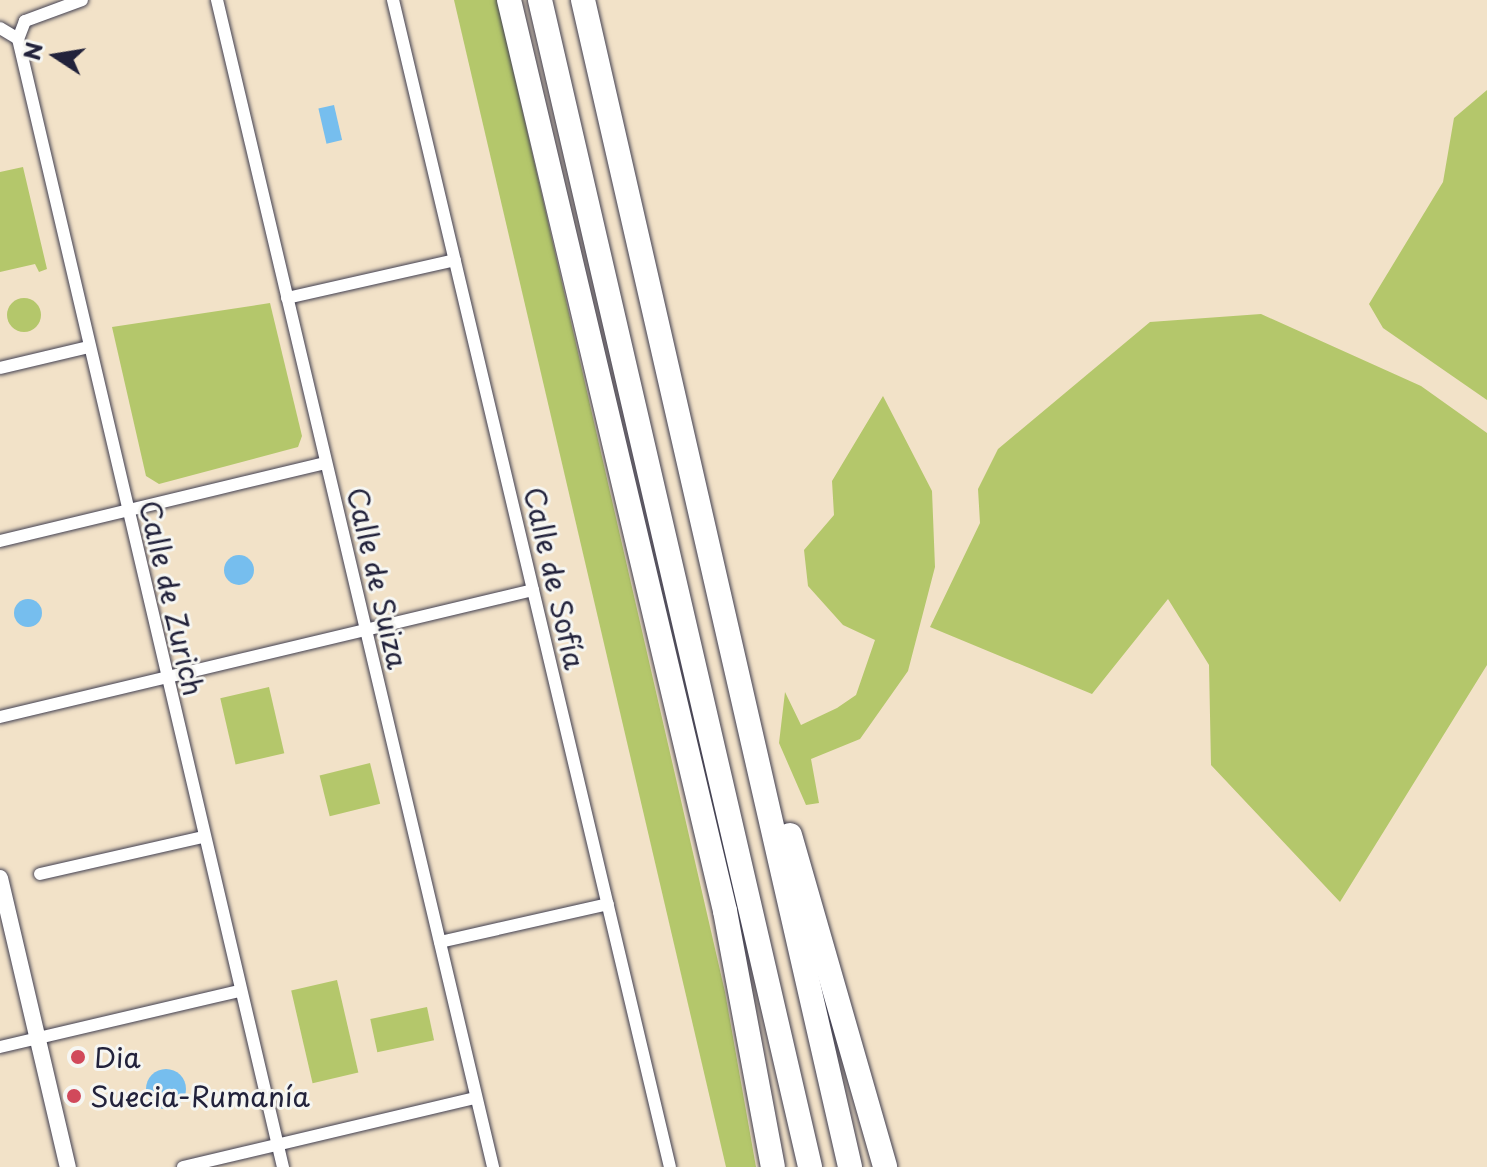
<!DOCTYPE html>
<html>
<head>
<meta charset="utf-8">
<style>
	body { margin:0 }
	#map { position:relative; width:1487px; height:1167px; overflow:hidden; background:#f2e2c8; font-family:"Playpen Sans",sans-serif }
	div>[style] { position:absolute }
	.green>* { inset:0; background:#b4c76b; transform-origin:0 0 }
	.round { border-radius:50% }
	.water>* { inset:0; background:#76beee; transform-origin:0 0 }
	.roads { filter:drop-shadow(0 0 2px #413f50) drop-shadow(0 0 2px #413f50) }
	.minor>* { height:12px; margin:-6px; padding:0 6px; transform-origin:6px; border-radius:6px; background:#fff }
	.tertiary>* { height:16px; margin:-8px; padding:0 8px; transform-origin:8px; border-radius:8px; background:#fff }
	.motorway>* { height:24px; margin:-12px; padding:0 12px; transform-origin:12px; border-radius:12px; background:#fff }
	.dots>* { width:22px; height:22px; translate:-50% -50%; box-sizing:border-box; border:4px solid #f6f6f2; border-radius:50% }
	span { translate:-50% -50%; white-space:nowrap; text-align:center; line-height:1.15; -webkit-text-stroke:6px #f6f6f2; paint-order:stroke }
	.street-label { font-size:28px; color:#22223b }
	.poi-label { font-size:28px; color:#22223b }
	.left { translate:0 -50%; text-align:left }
	.north { position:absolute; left:16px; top:16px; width:80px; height:80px; -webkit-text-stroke:6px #f6f6f2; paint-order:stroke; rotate:282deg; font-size:22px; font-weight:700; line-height:32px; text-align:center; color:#22223b }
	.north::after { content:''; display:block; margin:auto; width:28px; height:36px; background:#22223b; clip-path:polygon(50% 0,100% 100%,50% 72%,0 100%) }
</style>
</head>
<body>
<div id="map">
	<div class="green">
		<div style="clip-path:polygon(454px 0,497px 0,725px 992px,756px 1167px,726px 1167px)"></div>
		<div style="clip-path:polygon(1487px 90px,1487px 400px,1383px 328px,1369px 304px,1443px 182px,1454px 118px)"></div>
		<div style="clip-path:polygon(23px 167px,47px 269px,39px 272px,35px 264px,0 272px,0 172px)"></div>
		<div class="round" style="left:7px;top:298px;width:34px;height:34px"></div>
		<div style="clip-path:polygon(270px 303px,302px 436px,298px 447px,159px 484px,146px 476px,112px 327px)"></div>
		<div style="clip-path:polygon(1261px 314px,1421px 386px,1487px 433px,1487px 665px,1340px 902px,1211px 765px,1209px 665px,1168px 599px,1092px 694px,930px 627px,980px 523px,978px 489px,998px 449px,1150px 322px)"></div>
		<div style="clip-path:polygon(883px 396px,932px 491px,935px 567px,908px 671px,860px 739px,811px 759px,819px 803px,806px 805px,779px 743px,785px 692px,801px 725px,837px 708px,856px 695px,875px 640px,843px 625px,808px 586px,804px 550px,834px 515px,832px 481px)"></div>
		<div style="left:269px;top:687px;width:68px;height:50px;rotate:77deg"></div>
		<div style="left:370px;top:763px;width:42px;height:52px;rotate:76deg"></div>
		<div style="left:337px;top:980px;width:95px;height:47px;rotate:77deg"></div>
		<div style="left:427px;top:1007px;width:34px;height:58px;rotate:78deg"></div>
	</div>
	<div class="water">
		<div style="left:334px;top:105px;width:36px;height:16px;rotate:77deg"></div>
		<div class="round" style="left:224px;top:555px;width:30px;height:30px"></div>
		<div class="round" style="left:14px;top:599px;width:28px;height:28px"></div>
		<div class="round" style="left:146px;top:1069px;width:40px;height:40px"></div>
	</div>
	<div class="roads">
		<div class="minor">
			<div style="left:82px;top:0;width:61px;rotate:159.8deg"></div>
			<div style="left:25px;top:21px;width:19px;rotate:111deg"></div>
			<div style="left:18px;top:39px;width:1159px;rotate:76.78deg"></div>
			<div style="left:217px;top:0;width:1199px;rotate:76.69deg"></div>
			<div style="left:393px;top:0;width:1199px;rotate:76.65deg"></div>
			<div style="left:0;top:28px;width:21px;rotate:31deg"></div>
			<div style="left:287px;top:298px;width:172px;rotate:-12.7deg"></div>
			<div style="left:0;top:368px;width:91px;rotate:-13.3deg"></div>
			<div style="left:0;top:541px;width:335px;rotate:-13.5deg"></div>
			<div style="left:0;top:717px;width:548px;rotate:-13.4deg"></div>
			<div style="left:40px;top:874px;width:167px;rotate:-12.8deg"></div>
			<div style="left:440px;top:942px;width:172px;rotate:-12.7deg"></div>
			<div style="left:0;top:1047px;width:245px;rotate:-13.2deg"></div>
			<div style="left:183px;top:1167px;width:301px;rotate:-13.3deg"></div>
		</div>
		<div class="tertiary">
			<div style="left:0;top:878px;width:297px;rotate:76.8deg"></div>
		</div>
		<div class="motorway">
			<div style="left:509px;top:0;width:936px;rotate:76.66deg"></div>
			<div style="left:725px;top:911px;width:260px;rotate:79.4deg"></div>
			<div style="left:540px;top:0;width:1198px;rotate:76.97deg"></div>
			<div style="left:583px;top:0;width:1197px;rotate:77.11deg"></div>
			<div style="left:790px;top:835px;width:345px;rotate:74deg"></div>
		</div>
	</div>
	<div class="dots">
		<div style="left:78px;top:1057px;background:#d1495b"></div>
		<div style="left:74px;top:1096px;background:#d1495b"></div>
	</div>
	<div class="street-label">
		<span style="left:378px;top:578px;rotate:77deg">Calle de Suiza</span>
		<span style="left:555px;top:578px;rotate:77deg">Calle de Sofía</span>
		<span style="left:172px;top:598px;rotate:77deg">Calle de Zurich</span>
	</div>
	<div class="poi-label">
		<span class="left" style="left:94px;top:1057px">Dia</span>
		<span class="left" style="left:90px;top:1096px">Suecia-Rumanía</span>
	</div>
	<div class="north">N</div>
</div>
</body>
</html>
